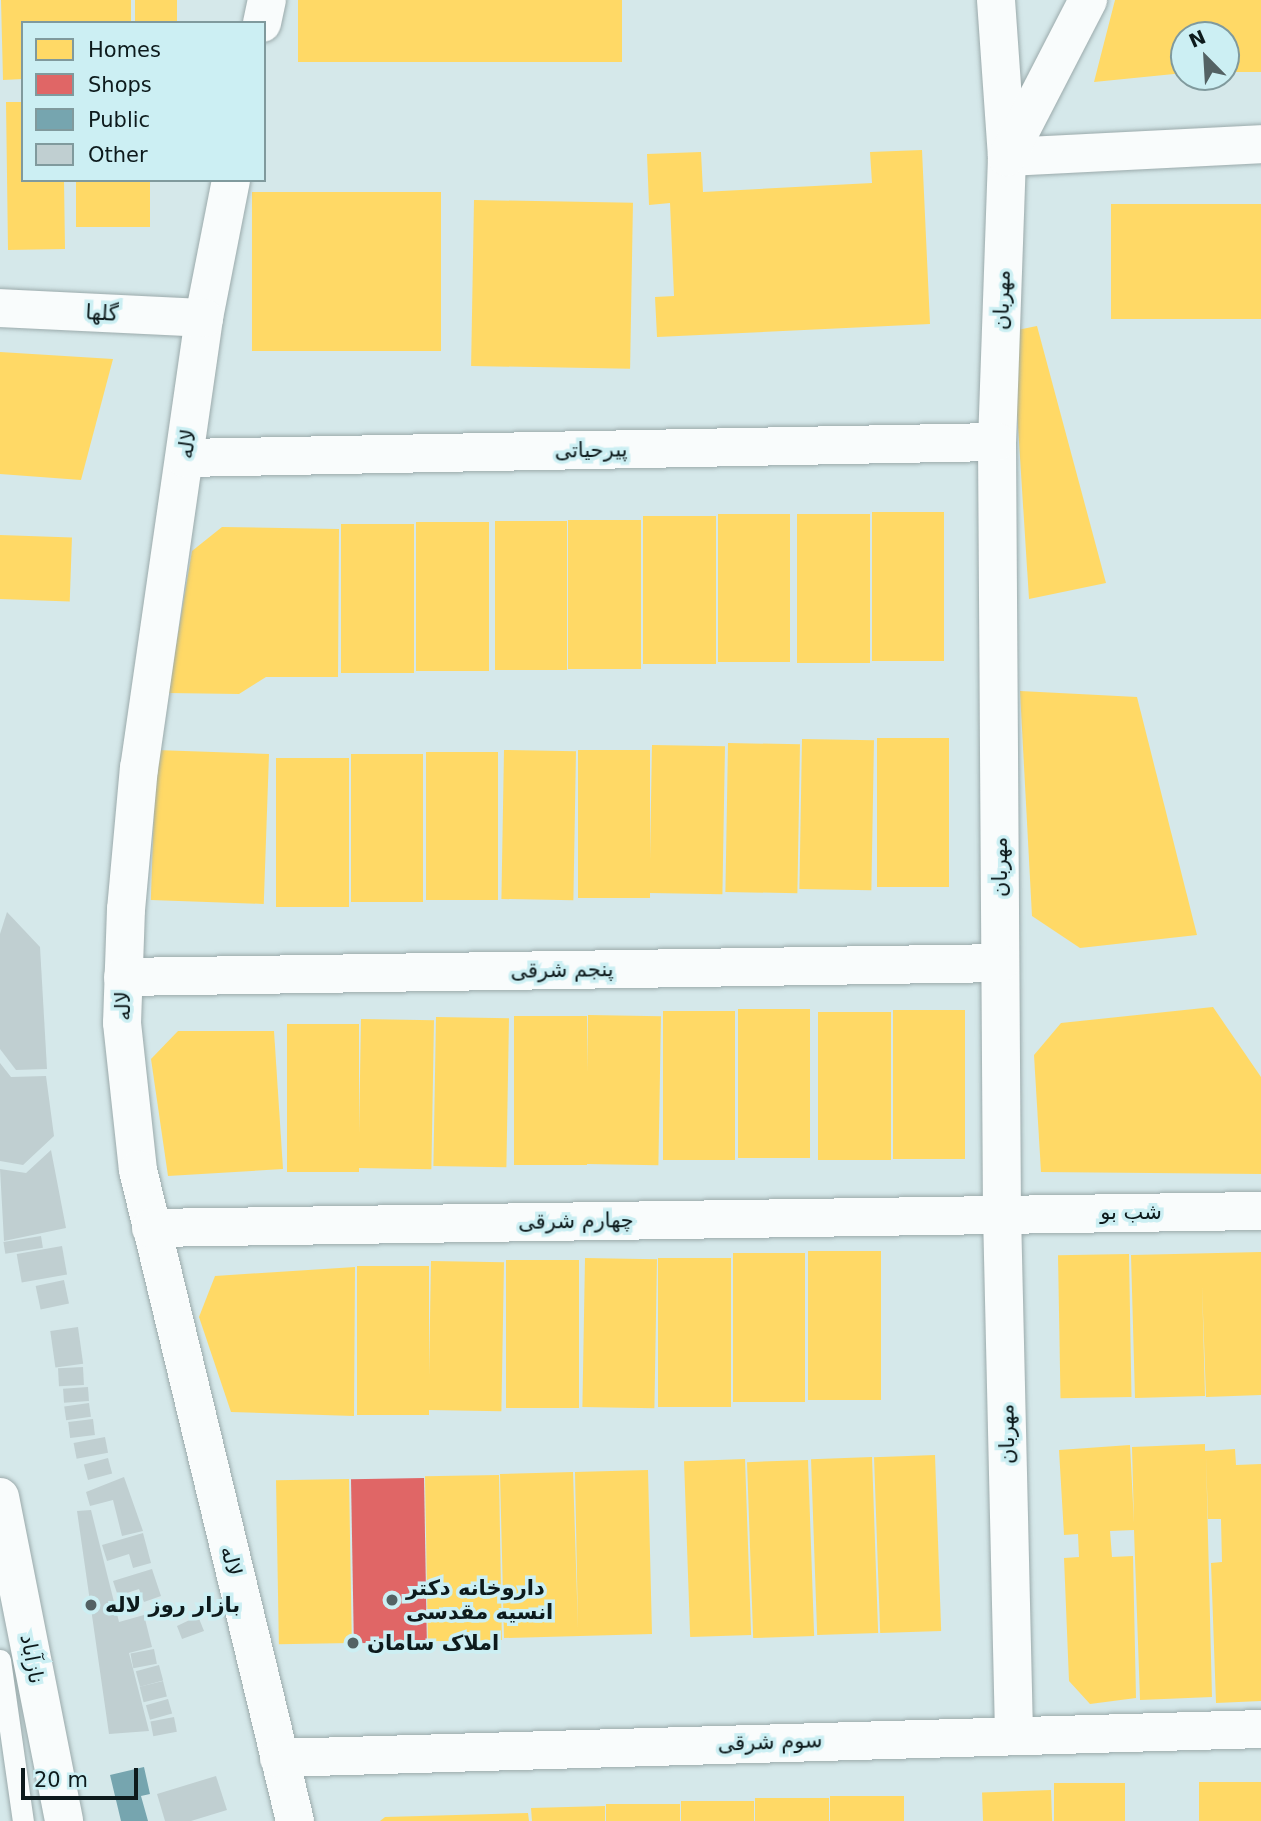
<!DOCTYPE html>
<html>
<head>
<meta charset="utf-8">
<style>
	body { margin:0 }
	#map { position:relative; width:1261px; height:1821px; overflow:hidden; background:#d5e8ea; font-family:"DejaVu Sans","Noto Sans Arabic",sans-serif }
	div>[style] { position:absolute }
	.homes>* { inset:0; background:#ffd966; transform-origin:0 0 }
	.shops>* { inset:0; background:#e06666; transform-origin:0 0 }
	.public>* { inset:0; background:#76a5af }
	.building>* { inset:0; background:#c0cfd1; transform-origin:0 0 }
	.roads { filter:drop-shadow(0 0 2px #9baaab) drop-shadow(0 0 2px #9baaab) }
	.lane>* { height:21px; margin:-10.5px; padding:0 10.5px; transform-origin:10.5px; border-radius:10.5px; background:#f9fcfc }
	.street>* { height:38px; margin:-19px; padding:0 19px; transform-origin:19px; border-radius:19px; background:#f9fcfc }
	.dots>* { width:19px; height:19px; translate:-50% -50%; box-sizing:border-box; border:4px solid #cceff3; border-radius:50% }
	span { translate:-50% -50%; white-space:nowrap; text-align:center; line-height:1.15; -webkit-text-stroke:7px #cceff3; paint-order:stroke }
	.street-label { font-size:21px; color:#0d1a1c }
	.poi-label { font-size:21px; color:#0d1a1c; font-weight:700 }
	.left { translate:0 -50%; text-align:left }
	.legend { position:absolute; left:21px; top:21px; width:245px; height:161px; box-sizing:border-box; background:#cceff3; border:2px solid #809a9d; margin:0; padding:9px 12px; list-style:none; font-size:21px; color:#0d1a1c }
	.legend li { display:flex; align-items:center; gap:14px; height:35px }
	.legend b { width:35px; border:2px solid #809a9d }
	.north { position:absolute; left:1170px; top:21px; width:70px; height:70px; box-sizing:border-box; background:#cceff3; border:2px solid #809a9d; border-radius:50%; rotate:336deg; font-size:19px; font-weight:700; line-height:28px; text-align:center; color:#0d1a1c }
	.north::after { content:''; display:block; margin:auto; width:24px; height:32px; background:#536264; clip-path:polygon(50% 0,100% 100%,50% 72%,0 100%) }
	.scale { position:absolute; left:21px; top:1768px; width:117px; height:32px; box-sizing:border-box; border:4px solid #0d1a1c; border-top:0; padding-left:9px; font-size:21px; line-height:24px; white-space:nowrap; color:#0d1a1c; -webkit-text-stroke:5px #cceff3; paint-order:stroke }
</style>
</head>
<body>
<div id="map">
	<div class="homes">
		<div style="clip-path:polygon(1px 0,131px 0,131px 23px,23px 23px,23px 79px,3px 80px)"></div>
		<div style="left:135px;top:0;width:42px;height:23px"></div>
		<div style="left:298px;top:0;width:324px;height:62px"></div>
		<div style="clip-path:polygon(1115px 0,1261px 0,1261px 72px,1226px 72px,1226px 35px,1184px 35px,1184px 73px,1094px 82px)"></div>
		<div style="clip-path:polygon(6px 102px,23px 102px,23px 180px,64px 180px,65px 249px,8px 250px)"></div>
		<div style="clip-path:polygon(922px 150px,930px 324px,657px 337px,655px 297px,674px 296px,670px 203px,649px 205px,647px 154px,701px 152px,703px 192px,872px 183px,870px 152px)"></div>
		<div style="left:76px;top:180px;width:74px;height:47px"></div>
		<div style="left:441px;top:192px;width:159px;height:189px;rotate:90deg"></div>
		<div style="left:474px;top:200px;width:159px;height:166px;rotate:1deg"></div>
		<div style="left:1261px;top:204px;width:115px;height:150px;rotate:90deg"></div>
		<div style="clip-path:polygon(1037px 326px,1106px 583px,1029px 599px,1012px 331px)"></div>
		<div style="clip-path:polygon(0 352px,113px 359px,81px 480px,0 474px)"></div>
		<div style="left:944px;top:512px;width:149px;height:72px;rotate:90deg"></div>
		<div style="left:718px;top:514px;width:72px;height:148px"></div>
		<div style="left:797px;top:514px;width:73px;height:149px"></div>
		<div style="left:643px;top:516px;width:73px;height:148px"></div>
		<div style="left:641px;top:520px;width:149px;height:73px;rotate:90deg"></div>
		<div style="left:495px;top:521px;width:72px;height:149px"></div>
		<div style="left:416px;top:522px;width:73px;height:149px"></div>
		<div style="left:341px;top:524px;width:73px;height:149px"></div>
		<div style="clip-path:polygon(222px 527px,339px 529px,338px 677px,266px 677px,239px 694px,168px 693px,192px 551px)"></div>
		<div style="left:0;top:535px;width:72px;height:64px;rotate:2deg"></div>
		<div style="clip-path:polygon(1020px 691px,1137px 697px,1197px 935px,1080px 948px,1032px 916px)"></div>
		<div style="left:877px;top:738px;width:72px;height:149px"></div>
		<div style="left:802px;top:739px;width:72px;height:150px;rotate:1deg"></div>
		<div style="left:728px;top:743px;width:72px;height:149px;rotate:1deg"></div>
		<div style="left:652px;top:745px;width:73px;height:148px;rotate:1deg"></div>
		<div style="left:504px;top:750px;width:72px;height:149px;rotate:1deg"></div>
		<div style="left:578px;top:750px;width:72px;height:148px"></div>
		<div style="left:426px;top:752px;width:72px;height:148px"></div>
		<div style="left:269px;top:754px;width:150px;height:113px;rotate:92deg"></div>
		<div style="left:351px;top:754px;width:72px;height:148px"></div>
		<div style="left:276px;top:758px;width:73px;height:149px"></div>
		<div style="clip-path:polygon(1213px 1007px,1261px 1077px,1261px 1174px,1041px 1172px,1034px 1055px,1061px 1023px)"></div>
		<div style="left:738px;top:1009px;width:72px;height:149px"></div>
		<div style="left:893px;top:1010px;width:72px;height:149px"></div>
		<div style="left:663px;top:1011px;width:72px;height:149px"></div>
		<div style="left:818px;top:1012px;width:73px;height:148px"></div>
		<div style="left:588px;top:1015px;width:73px;height:149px;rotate:1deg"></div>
		<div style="left:514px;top:1016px;width:73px;height:149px"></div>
		<div style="left:436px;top:1017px;width:73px;height:149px;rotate:1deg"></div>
		<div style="left:361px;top:1019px;width:73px;height:149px;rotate:1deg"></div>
		<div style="left:287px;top:1024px;width:72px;height:148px"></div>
		<div style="clip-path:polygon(178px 1031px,274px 1031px,283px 1169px,168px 1176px,151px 1059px)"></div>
		<div style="left:881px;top:1251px;width:149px;height:73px;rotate:90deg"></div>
		<div style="clip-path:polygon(1261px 1252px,1261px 1395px,1206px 1397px,1202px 1285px,1205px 1396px,1135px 1398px,1131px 1255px)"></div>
		<div style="left:733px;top:1253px;width:72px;height:149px"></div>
		<div style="left:1129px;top:1254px;width:143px;height:71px;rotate:89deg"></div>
		<div style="left:585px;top:1258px;width:72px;height:149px;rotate:1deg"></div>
		<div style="left:658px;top:1258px;width:73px;height:149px"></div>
		<div style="left:506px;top:1260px;width:73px;height:148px"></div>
		<div style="left:431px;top:1261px;width:73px;height:149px;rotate:1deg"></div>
		<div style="left:357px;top:1266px;width:72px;height:149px"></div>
		<div style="clip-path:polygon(355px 1267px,354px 1416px,231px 1412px,199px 1317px,215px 1276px)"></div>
		<div style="clip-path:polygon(1205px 1444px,1205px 1451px,1235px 1449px,1236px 1465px,1261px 1464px,1261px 1701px,1216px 1703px,1211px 1563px,1222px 1562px,1221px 1519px,1208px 1519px,1206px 1456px,1212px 1697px,1140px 1700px,1134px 1530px,1110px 1531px,1112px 1557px,1133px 1556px,1136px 1698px,1090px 1704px,1069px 1681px,1064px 1558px,1079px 1557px,1078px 1534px,1064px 1535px,1059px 1450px,1130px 1445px,1134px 1523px,1132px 1447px)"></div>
		<div style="left:935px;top:1455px;width:176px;height:61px;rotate:88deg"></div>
		<div style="left:872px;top:1457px;width:176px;height:61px;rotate:88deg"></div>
		<div style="left:745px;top:1459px;width:176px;height:61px;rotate:88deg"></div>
		<div style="left:808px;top:1460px;width:176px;height:61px;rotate:88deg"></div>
		<div style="clip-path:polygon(648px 1470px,652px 1634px,504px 1638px,500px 1474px,573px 1472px,578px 1628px,575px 1472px)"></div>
		<div style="left:499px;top:1475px;width:165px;height:74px;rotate:89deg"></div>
		<div style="left:349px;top:1479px;width:164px;height:73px;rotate:89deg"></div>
		<div style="left:1199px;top:1782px;width:62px;height:39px"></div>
		<div style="left:1125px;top:1783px;width:38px;height:71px;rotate:90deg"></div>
		<div style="left:1051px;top:1790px;width:31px;height:69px;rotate:88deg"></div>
		<div style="left:904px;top:1796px;width:25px;height:74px;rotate:90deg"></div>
		<div style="left:829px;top:1798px;width:23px;height:74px;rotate:90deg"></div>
		<div style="left:754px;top:1801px;width:20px;height:73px;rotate:90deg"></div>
		<div style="left:680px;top:1804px;width:17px;height:74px;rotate:90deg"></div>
		<div style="clip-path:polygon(605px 1806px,605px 1821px,532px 1821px,531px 1808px)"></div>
		<div style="clip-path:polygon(528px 1813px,529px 1821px,380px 1821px,385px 1817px)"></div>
	</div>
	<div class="shops">
		<div style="left:424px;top:1478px;width:164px;height:73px;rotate:89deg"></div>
	</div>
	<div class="public">
		<div style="clip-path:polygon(144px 1767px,150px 1794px,141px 1796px,148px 1821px,121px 1821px,110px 1775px)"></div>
	</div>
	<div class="building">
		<div style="clip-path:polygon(7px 912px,40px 947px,47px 1069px,16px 1070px,0 1049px,0 934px)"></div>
		<div style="clip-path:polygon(0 1063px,11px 1077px,46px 1076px,54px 1136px,23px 1165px,0 1161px)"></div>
		<div style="clip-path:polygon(51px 1150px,66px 1228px,4px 1241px,0 1169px,26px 1173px)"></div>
		<div style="left:41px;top:1236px;width:12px;height:38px;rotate:81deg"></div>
		<div style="left:62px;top:1246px;width:29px;height:46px;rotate:80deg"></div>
		<div style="left:64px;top:1280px;width:24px;height:29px;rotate:78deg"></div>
		<div style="left:78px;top:1327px;width:37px;height:28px;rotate:82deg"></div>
		<div style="left:83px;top:1367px;width:18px;height:25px;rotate:87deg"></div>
		<div style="left:88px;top:1387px;width:14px;height:25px;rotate:86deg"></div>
		<div style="left:89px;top:1403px;width:14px;height:25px;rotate:82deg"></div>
		<div style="left:93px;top:1419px;width:16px;height:25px;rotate:83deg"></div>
		<div style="left:105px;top:1437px;width:16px;height:32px;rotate:79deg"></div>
		<div style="left:108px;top:1458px;width:16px;height:25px;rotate:75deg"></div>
		<div style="clip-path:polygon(124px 1477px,143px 1531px,122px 1536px,113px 1500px,90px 1506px,86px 1492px)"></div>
		<div style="clip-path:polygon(91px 1510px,119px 1622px,144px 1615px,152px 1647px,129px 1653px,149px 1731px,109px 1734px,77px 1511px)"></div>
		<div style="clip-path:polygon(143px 1533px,151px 1563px,133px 1568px,129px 1554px,107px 1561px,102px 1545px)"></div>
		<div style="clip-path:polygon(152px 1569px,161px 1596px,144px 1602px,139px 1589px,118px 1596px,113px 1581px)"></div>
		<div style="clip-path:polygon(198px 1616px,204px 1631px,182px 1639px,177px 1626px)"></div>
		<div style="left:154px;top:1649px;width:15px;height:24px;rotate:79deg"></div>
		<div style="left:159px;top:1665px;width:16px;height:24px;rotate:75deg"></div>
		<div style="left:163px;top:1681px;width:16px;height:24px;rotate:76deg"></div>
		<div style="left:168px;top:1699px;width:15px;height:23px;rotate:74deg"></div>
		<div style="left:174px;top:1717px;width:15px;height:24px;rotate:79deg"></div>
		<div style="clip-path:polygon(216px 1776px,227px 1810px,191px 1821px,165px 1821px,157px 1794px)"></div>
	</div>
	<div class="roads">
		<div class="lane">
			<div style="left:0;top:1660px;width:163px;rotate:81.9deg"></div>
		</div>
		<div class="street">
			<div style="left:996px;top:0;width:157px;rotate:86deg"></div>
			<div style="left:1007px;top:157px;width:285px;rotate:92deg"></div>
			<div style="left:997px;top:442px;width:771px;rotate:89.63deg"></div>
			<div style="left:1002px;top:1213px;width:521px;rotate:88.68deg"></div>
			<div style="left:262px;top:23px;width:24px;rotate:-78deg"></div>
			<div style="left:1007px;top:157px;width:254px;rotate:-2.9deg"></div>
			<div style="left:1007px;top:157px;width:177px;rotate:-62.7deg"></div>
			<div style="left:231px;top:180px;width:141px;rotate:101.1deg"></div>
			<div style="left:204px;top:318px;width:454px;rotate:98.2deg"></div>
			<div style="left:139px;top:767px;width:143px;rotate:95.2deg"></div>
			<div style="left:126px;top:909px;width:114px;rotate:92deg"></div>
			<div style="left:122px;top:1023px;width:148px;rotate:83.8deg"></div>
			<div style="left:138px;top:1170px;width:670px;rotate:76.44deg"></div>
			<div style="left:0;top:308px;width:204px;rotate:2.8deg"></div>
			<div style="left:185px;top:458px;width:812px;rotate:-1.13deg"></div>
			<div style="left:123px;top:977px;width:877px;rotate:-0.91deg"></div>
			<div style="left:151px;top:1228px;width:1110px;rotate:-0.88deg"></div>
			<div style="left:0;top:1497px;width:330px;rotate:78.8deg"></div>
			<div style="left:279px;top:1758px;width:982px;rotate:-1.69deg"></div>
		</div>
	</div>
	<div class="dots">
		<div style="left:392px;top:1600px;background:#536264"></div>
		<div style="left:91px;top:1605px;background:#536264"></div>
		<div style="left:353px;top:1643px;background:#536264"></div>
	</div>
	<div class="street-label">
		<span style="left:1002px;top:300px;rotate:-88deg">مهربان</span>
		<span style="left:102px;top:313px;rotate:3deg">گلها</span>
		<span style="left:187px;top:444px;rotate:-82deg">لاله</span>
		<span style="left:591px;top:450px;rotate:-1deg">پیرحیاتی</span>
		<span style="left:1000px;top:867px;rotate:-90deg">مهربان</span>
		<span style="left:562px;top:970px;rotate:-1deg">پنجم شرقی</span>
		<span style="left:123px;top:1006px;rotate:-90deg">لاله</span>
		<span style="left:1131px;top:1212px">شب بو</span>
		<span style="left:576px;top:1221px;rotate:-1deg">چهارم شرقی</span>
		<span style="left:1007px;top:1434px;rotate:-91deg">مهربان</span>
		<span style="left:231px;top:1561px;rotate:76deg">لاله</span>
		<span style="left:32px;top:1659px;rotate:79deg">نازآباد</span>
		<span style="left:770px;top:1742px;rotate:-2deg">سوم شرقی</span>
	</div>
	<div class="poi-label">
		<span class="left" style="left:406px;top:1600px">داروخانه دکتر<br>انسیه مقدسی</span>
		<span class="left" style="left:105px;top:1605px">بازار روز لاله</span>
		<span class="left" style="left:367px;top:1643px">املاک سامان</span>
	</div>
	<ul class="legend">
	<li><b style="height:19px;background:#ffd966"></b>Homes</li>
	<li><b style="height:19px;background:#e06666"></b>Shops</li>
	<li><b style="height:19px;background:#76a5af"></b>Public</li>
	<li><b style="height:19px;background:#c0cfd1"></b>Other</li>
	</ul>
	<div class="north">N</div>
	<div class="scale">20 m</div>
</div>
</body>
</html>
